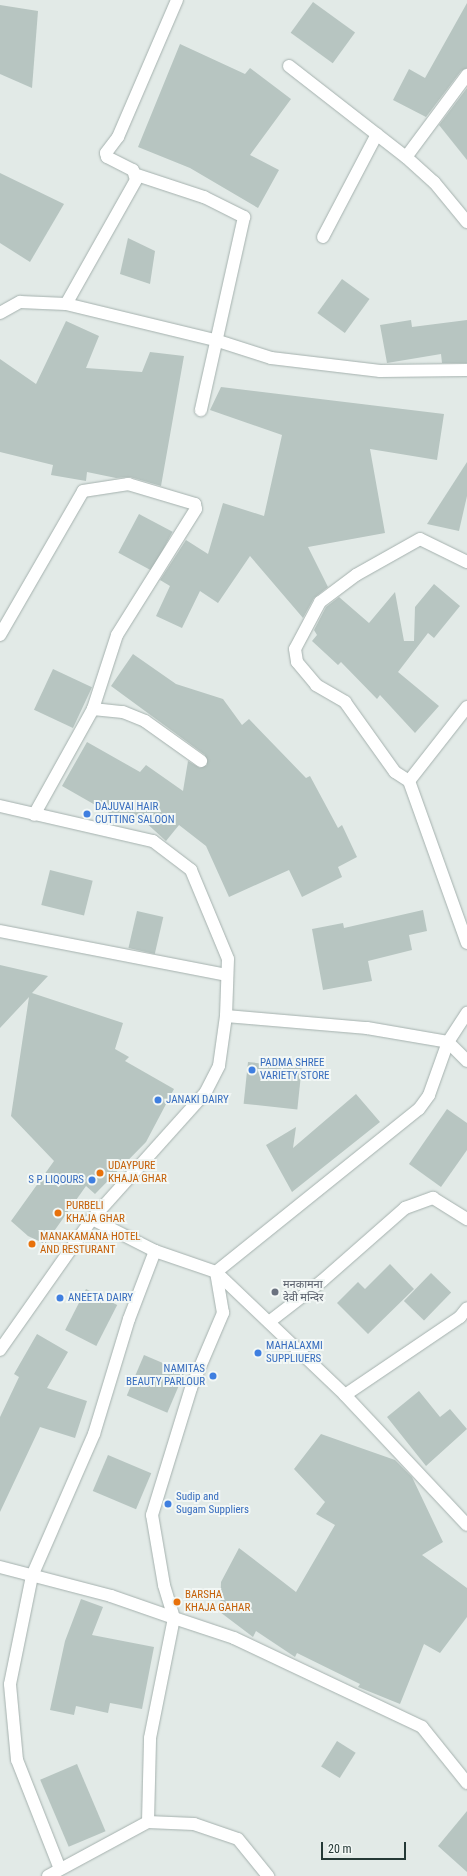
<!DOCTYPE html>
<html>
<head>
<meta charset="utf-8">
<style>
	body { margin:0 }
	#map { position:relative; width:467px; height:1876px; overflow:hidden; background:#e2eae7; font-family:"Roboto Condensed","Noto Sans Devanagari",sans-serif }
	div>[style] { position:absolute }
	.building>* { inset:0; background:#b7c5c1; transform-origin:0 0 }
	.roads { filter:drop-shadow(0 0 1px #a5b1ae) drop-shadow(0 0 1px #a5b1ae) }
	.minor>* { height:12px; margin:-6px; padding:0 6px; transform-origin:6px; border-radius:6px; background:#fff }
	.dots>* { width:11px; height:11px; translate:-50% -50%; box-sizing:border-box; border:2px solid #f2f7f5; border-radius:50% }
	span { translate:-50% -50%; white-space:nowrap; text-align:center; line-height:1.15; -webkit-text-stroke:4px #f2f7f5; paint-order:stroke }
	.shop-label { font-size:11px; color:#366cbe }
	.left { translate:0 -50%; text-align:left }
	.right { translate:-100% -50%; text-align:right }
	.food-label { font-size:11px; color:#c56008 }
	.worship-label { font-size:11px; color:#5b616d }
	.scale { position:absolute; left:321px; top:1842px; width:85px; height:18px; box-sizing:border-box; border:2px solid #243936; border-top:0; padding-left:5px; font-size:12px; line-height:14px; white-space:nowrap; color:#243936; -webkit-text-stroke:3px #f2f7f5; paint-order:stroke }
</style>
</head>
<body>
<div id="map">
	<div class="building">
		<div style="left:313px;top:2px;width:52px;height:38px;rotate:36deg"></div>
		<div style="clip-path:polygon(467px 3px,467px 68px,461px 71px,426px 117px,393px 100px,409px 69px,425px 78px)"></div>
		<div style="clip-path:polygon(0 5px,38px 11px,32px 88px,0 74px)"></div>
		<div style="clip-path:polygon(180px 44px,245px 74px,250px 68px,291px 99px,250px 155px,279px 170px,258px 208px,190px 168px,138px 147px)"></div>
		<div style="clip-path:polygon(467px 88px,467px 160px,439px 125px)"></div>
		<div style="clip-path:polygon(0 173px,64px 204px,30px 262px,0 243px)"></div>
		<div style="clip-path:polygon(128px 238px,155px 251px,150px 284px,120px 274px)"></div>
		<div style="left:342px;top:279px;width:34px;height:42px;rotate:36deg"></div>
		<div style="clip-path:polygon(411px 320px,412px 327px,467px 320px,467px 363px,442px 363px,441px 354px,387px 363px,380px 325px)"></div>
		<div style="clip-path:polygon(66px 321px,99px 336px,86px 368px,142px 372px,150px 352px,184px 356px,161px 486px,130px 477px,116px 478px,87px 472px,86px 481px,51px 475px,53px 465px,0 452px,0 359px,36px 384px)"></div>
		<div style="clip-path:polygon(221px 387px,444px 414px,437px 460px,370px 449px,385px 533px,308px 547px,328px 587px,314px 598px,303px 618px,250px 556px,218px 603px,200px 591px,182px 628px,156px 616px,170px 586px,160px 580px,186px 540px,208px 554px,223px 503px,264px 516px,282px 435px,210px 410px)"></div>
		<div style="clip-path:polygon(467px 462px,467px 496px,459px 531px,427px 524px)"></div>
		<div style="left:139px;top:514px;width:38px;height:44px;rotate:28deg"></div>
		<div style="clip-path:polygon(434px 584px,460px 606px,434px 638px,428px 633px,398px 672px,439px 706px,415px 733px,380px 695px,377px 699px,341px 662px,338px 665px,312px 641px,317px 635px,314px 630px,326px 607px,339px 597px,369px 623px,395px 592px,404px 641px,414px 641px,415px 607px)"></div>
		<div style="clip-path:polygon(133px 654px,176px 684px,223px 699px,242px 725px,249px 719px,306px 778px,310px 776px,338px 828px,342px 825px,357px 857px,338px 867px,342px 877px,302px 897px,289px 870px,229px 897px,206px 846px,179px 825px,166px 841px,143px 820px,111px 814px,62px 786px,87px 742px,140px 772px,146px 765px,183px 791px,188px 761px,200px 768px,207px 765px,205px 755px,111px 686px)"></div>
		<div style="left:53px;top:669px;width:43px;height:45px;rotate:25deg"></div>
		<div style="left:50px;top:870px;width:44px;height:36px;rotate:14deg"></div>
		<div style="clip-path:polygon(423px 910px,427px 931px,409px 935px,412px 950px,368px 961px,372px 981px,323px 990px,312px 929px,343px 923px,344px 928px)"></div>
		<div style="left:137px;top:911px;width:27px;height:38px;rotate:13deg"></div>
		<div style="clip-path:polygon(0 965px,48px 976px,32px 993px,123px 1023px,115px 1049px,129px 1057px,125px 1061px,174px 1089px,146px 1142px,95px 1194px,86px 1186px,45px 1244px,28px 1236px,11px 1221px,54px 1161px,11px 1116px,29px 997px,0 1028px)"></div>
		<div style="left:248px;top:1062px;width:54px;height:42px;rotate:6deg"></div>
		<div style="clip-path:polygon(356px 1094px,380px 1122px,292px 1192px,266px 1145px,296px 1127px,293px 1148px)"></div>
		<div style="clip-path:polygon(447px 1109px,467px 1123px,467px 1150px,441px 1187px,409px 1164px)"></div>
		<div style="clip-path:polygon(390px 1264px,414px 1289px,368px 1334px,337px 1303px,358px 1282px,365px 1289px)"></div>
		<div style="left:431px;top:1273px;width:28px;height:39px;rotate:44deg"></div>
		<div style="left:86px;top:1289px;width:35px;height:46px;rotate:27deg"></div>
		<div style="clip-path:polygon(37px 1334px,68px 1352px,47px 1388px,87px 1401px,75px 1438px,40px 1427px,0 1512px,0 1417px,19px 1377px,14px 1374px)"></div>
		<div style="left:144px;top:1355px;width:44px;height:44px;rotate:23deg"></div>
		<div style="clip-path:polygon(419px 1391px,440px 1417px,450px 1409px,467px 1429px,426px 1466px,387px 1417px)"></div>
		<div style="clip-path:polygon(321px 1434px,395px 1460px,412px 1477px,443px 1542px,422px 1555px,467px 1588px,467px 1617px,440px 1653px,424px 1644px,400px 1704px,358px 1687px,360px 1684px,297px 1653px,295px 1657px,256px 1631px,253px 1637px,220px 1612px,221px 1582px,239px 1548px,296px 1592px,335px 1525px,316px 1514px,325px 1502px,294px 1469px)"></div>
		<div style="left:108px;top:1455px;width:47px;height:39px;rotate:23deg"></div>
		<div style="clip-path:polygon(81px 1599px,103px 1607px,92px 1635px,154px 1647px,142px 1709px,110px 1703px,108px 1713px,76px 1706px,74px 1715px,50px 1710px,65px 1641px)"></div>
		<div style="left:337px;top:1741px;width:22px;height:30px;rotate:32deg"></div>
		<div style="left:77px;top:1764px;width:73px;height:40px;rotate:67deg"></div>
		<div style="clip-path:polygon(467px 1811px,467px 1872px,438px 1846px)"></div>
	</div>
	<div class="roads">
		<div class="minor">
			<div style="left:177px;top:0;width:149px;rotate:113.3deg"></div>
			<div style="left:118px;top:137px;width:20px;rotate:127deg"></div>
			<div style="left:106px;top:153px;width:4px;rotate:76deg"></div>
			<div style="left:107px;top:157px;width:29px;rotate:27deg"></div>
			<div style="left:133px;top:170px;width:10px;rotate:73deg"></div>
			<div style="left:136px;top:180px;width:142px;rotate:119.4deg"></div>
			<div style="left:66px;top:304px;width:153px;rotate:13.6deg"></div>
			<div style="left:215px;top:340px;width:59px;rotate:17.8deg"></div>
			<div style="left:271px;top:358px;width:110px;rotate:6.8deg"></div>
			<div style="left:380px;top:371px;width:87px;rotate:-0.7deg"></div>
			<div style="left:289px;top:66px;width:148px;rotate:37.9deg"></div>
			<div style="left:467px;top:75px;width:102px;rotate:126.6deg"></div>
			<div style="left:406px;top:157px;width:38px;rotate:42deg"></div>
			<div style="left:434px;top:182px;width:52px;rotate:50.5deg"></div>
			<div style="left:137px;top:175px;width:71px;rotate:18.2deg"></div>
			<div style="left:204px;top:197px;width:45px;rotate:26.6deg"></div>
			<div style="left:244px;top:217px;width:198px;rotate:102.6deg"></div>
			<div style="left:323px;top:237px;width:116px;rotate:-62.3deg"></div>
			<div style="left:0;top:313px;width:23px;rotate:-29deg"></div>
			<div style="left:20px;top:302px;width:46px;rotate:2.5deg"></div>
			<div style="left:467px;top:562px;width:52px;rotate:-153.9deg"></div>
			<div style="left:420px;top:539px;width:73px;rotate:150.6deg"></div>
			<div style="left:356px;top:575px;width:45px;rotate:143.1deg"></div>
			<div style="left:320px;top:602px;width:53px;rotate:118deg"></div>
			<div style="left:295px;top:649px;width:13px;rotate:81deg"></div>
			<div style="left:297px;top:662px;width:30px;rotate:50deg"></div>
			<div style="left:316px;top:685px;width:34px;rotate:30deg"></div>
			<div style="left:345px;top:702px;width:86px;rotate:54.5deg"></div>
			<div style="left:395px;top:772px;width:17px;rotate:33deg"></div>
			<div style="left:409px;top:781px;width:172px;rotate:70.3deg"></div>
			<div style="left:0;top:635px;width:166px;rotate:-60deg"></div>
			<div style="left:83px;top:491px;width:46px;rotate:-8.8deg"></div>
			<div style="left:128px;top:484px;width:70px;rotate:16.6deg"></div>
			<div style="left:195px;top:504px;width:5px;rotate:79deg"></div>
			<div style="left:196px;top:509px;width:149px;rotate:122.1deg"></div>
			<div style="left:117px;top:635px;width:78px;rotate:108deg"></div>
			<div style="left:93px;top:709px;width:121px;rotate:119.1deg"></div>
			<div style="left:93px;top:709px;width:30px;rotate:6deg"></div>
			<div style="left:123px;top:712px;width:24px;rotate:22deg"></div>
			<div style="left:145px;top:721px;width:69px;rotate:35.5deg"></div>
			<div style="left:409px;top:781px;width:94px;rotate:-51.9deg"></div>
			<div style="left:0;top:806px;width:157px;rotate:12.9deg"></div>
			<div style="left:153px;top:841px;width:48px;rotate:37.3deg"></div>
			<div style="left:191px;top:870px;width:96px;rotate:67.4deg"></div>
			<div style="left:228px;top:959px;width:57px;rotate:92deg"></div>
			<div style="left:226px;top:1016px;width:50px;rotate:98deg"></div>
			<div style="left:219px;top:1066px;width:29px;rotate:117deg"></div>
			<div style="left:206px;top:1092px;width:171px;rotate:131.9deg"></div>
			<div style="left:92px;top:1219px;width:160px;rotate:125.1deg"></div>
			<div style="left:0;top:931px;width:231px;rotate:11deg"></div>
			<div style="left:226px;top:1016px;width:142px;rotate:4.9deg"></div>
			<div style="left:367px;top:1028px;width:82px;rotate:9.8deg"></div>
			<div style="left:448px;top:1042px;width:27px;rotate:45deg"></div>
			<div style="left:92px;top:1219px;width:71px;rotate:26.9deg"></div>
			<div style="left:155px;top:1251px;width:65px;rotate:19deg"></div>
			<div style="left:216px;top:1272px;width:178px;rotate:43.6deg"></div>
			<div style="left:345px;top:1395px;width:178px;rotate:46.8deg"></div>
			<div style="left:269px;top:1322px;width:67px;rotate:-37.7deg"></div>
			<div style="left:322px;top:1281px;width:111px;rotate:-41.3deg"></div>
			<div style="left:405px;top:1208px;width:30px;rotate:-20deg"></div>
			<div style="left:433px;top:1198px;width:40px;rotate:32deg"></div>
			<div style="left:345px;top:1395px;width:139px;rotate:-34.1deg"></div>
			<div style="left:460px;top:1317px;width:11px;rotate:-52deg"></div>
			<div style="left:0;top:1567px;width:115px;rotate:14.6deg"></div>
			<div style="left:111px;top:1596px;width:67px;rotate:19.2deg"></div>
			<div style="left:174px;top:1618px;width:34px;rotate:-107deg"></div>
			<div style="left:164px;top:1585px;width:71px;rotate:-99.7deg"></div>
			<div style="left:152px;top:1515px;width:133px;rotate:-72.9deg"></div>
			<div style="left:191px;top:1388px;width:82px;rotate:-66.9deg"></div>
			<div style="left:223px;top:1313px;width:42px;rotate:-99.7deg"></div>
			<div style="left:216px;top:1272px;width:260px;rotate:-38.8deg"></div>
			<div style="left:419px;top:1109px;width:17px;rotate:-54deg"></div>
			<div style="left:429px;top:1095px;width:56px;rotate:-70.3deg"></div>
			<div style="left:448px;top:1042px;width:35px;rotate:-57deg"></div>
			<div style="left:148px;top:1822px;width:46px;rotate:2.5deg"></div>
			<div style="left:194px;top:1824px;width:46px;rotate:18.8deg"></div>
			<div style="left:238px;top:1839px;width:48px;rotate:51deg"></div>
			<div style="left:60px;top:1869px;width:117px;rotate:-111.5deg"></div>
			<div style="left:17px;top:1760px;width:76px;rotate:-95.3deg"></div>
			<div style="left:10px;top:1684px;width:110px;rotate:-78.5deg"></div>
			<div style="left:32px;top:1576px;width:155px;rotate:-66.4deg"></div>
			<div style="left:94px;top:1434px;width:120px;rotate:-73.1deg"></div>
			<div style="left:129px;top:1319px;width:73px;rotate:-69.1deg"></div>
			<div style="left:48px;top:1876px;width:114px;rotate:-28.4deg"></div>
			<div style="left:148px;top:1822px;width:84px;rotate:-88.6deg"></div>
			<div style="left:150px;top:1738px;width:122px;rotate:-78.7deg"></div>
			<div style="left:174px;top:1618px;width:63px;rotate:18.4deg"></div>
			<div style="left:234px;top:1638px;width:208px;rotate:25.3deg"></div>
			<div style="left:422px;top:1727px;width:72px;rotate:51.2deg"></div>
		</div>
	</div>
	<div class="dots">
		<div style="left:87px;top:814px;background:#3f7fe0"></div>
		<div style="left:252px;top:1070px;background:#3f7fe0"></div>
		<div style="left:158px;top:1100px;background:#3f7fe0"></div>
		<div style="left:100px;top:1173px;background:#e8710a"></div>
		<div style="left:92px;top:1180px;background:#3f7fe0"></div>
		<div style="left:58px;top:1213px;background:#e8710a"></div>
		<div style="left:32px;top:1244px;background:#e8710a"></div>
		<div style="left:275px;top:1292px;background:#6b7280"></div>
		<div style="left:60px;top:1298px;background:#3f7fe0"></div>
		<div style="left:258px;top:1353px;background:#3f7fe0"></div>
		<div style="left:213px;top:1376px;background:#3f7fe0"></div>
		<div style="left:168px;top:1504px;background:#3f7fe0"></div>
		<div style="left:177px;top:1602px;background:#e8710a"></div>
	</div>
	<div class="shop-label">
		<span class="left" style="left:95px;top:814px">DAJUVAI HAIR<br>CUTTING SALOON</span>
		<span class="left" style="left:260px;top:1070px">PADMA SHREE<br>VARIETY STORE</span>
		<span class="left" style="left:166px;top:1100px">JANAKI DAIRY</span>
		<span class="right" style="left:84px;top:1180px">S P LIQOURS</span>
		<span class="left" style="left:68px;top:1298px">ANEETA DAIRY</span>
		<span class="left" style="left:266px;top:1353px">MAHALAXMI<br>SUPPLIUERS</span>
		<span class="right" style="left:205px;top:1376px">NAMITAS<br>BEAUTY PARLOUR</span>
		<span class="left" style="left:176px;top:1504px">Sudip and<br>Sugam Suppliers</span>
	</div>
	<div class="food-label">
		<span class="left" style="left:108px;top:1173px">UDAYPURE<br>KHAJA GHAR</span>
		<span class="left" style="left:66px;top:1213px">PURBELI<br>KHAJA GHAR</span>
		<span class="left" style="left:40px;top:1244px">MANAKAMANA HOTEL<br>AND RESTURANT</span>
		<span class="left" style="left:185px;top:1602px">BARSHA<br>KHAJA GAHAR</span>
	</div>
	<div class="worship-label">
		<span class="left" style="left:283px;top:1292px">मनकामना<br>देवी मन्दिर</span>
	</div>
	<div class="scale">20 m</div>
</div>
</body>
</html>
